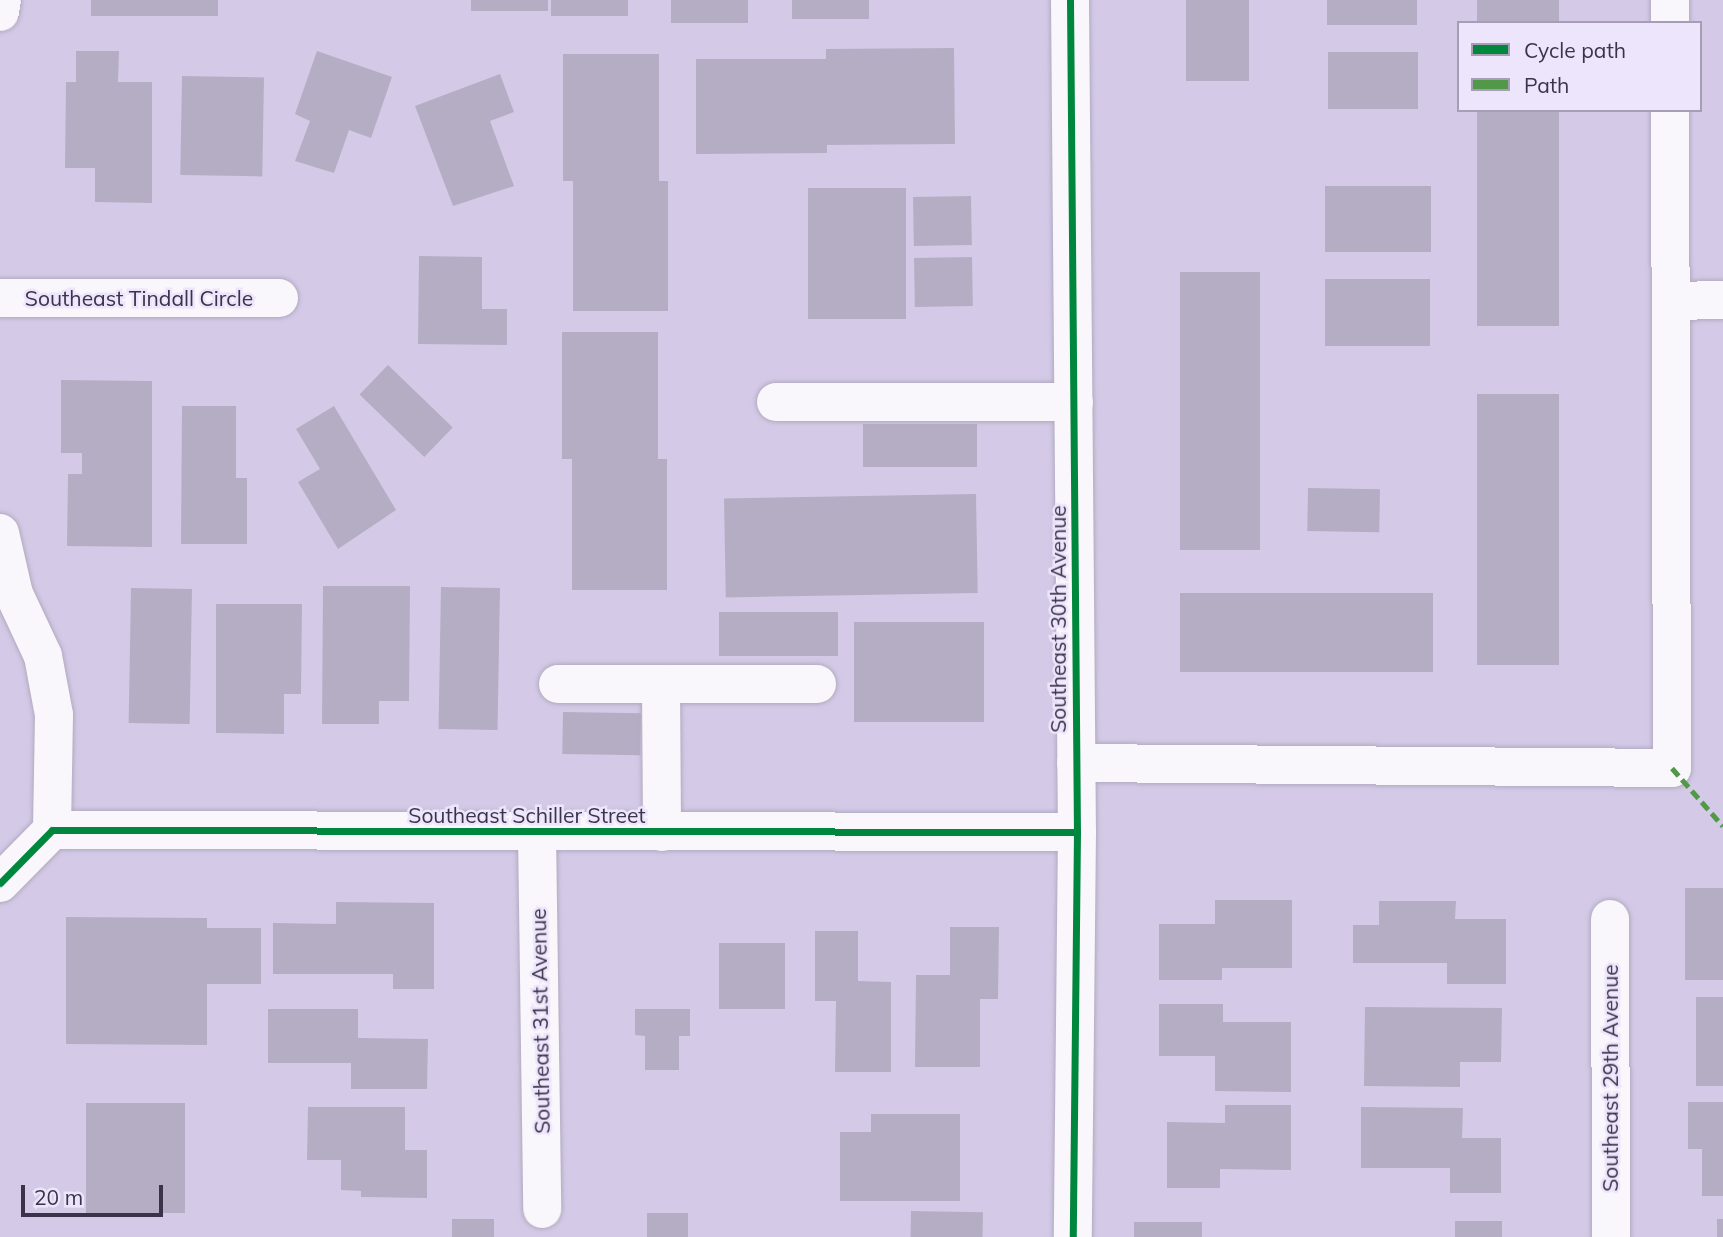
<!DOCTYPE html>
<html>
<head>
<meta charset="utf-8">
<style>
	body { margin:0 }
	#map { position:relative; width:1723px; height:1237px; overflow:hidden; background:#d4cae7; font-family:Mulish,sans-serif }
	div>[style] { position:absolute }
	.building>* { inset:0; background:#b5adc4; transform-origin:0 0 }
	.roads { filter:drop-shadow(0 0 2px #b2aac0) drop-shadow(0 0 2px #b2aac0) }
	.minor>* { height:38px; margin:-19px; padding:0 19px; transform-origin:19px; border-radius:19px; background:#f9f7fb }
	.quiet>* { height:5px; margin-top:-2.5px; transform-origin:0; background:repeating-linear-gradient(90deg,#519848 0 10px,transparent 0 15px) }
	.cycleway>* { height:7px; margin:-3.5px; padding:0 3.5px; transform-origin:3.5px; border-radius:3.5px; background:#00873e }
	span { translate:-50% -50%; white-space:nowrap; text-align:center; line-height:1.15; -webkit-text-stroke:5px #ede5fb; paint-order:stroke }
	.street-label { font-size:21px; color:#3b3349 }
	.legend { position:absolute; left:1457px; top:21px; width:245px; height:91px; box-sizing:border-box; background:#ede5fb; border:2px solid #a69eb4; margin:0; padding:9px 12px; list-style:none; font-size:21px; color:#3b3349 }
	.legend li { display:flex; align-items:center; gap:14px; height:35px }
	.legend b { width:35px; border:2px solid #a69eb4 }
	.scale { position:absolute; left:21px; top:1185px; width:142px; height:32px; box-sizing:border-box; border:4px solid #3b3349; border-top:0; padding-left:9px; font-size:21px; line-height:24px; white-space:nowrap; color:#3b3349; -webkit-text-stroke:5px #ede5fb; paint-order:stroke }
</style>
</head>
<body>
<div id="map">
	<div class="building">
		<div style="left:91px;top:0;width:127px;height:16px"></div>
		<div style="left:471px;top:0;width:77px;height:11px"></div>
		<div style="left:551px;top:0;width:77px;height:16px"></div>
		<div style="left:671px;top:0;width:77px;height:23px"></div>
		<div style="left:792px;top:0;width:77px;height:19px"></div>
		<div style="left:1186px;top:0;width:63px;height:81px"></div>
		<div style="left:1327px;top:0;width:90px;height:25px"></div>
		<div style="left:1477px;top:0;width:82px;height:23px"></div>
		<div style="clip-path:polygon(954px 48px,955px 144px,827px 145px,827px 153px,696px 154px,696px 59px,826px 59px,826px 49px)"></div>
		<div style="clip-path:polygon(76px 51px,119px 51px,118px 82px,152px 82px,152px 203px,95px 202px,95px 168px,65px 168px,66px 82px,76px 82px)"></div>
		<div style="clip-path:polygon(317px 51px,392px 77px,371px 138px,349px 130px,334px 173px,295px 161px,310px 121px,295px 114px)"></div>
		<div style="left:1328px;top:52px;width:90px;height:57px"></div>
		<div style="clip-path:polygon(563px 54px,659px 54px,659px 181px,668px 181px,668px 311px,573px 311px,573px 181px,563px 181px)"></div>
		<div style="clip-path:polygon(500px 74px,514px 112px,490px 121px,514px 186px,453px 206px,415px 106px)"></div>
		<div style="left:182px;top:76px;width:82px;height:99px;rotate:1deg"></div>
		<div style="left:1477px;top:110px;width:82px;height:216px"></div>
		<div style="left:1325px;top:186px;width:106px;height:66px"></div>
		<div style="left:906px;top:188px;width:131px;height:98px;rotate:90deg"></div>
		<div style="left:971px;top:196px;width:49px;height:58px;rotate:89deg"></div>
		<div style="clip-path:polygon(419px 256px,482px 257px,482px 309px,507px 309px,507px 345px,418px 344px)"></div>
		<div style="left:972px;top:257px;width:49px;height:58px;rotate:89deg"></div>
		<div style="left:1180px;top:272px;width:80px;height:278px"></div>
		<div style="left:1325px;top:279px;width:105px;height:67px"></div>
		<div style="clip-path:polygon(562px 332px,658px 332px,658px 459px,667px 459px,667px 590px,572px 590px,572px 459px,562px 459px)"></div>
		<div style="left:388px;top:365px;width:90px;height:41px;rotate:44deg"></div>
		<div style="clip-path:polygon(61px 380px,152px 381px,152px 547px,67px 546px,68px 474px,82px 474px,82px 453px,61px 453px)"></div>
		<div style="left:1477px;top:394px;width:82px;height:271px"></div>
		<div style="clip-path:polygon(182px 406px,236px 406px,236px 478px,247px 478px,247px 544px,181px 544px)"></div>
		<div style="clip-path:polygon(334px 406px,396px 510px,338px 549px,298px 482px,320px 469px,296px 429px)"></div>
		<div style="left:863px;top:424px;width:114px;height:43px"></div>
		<div style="left:1308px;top:488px;width:72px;height:43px;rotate:1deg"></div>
		<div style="left:976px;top:494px;width:99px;height:252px;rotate:89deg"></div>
		<div style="clip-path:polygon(323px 586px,410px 586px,409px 701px,379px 701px,379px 724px,322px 724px)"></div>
		<div style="left:441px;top:587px;width:59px;height:142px;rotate:1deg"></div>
		<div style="left:131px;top:588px;width:61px;height:135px;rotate:1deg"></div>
		<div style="left:1180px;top:593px;width:253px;height:79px"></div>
		<div style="clip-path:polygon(216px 604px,302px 604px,301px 694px,284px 694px,284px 734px,216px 733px)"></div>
		<div style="left:719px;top:612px;width:119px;height:44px"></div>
		<div style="left:854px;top:622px;width:130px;height:100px"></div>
		<div style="left:563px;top:712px;width:78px;height:42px;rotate:1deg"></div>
		<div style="left:1685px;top:888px;width:38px;height:92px"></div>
		<div style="clip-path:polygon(1215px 900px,1292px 900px,1292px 968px,1222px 968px,1222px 980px,1159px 980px,1159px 924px,1215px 924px)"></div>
		<div style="clip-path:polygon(1379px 901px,1456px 901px,1455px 919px,1506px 919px,1506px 984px,1447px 984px,1447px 963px,1353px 963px,1353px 925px,1379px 925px)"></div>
		<div style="clip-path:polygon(336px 902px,434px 903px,434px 989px,393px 989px,393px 974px,273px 974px,273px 923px,336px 924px)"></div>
		<div style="clip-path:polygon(66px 917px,207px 918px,207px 928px,261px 928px,261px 984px,207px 984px,207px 1045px,66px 1044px)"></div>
		<div style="clip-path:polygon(950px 927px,999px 927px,998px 999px,980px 999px,980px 1067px,915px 1067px,916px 975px,950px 975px)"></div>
		<div style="clip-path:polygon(815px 931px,858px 931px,858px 981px,891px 982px,891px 1072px,835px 1072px,836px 1001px,815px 1001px)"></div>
		<div style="left:719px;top:943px;width:66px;height:66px"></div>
		<div style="left:1696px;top:997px;width:27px;height:89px"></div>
		<div style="clip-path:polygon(1159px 1004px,1223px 1004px,1223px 1022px,1291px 1022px,1291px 1092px,1215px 1091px,1215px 1056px,1159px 1056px)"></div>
		<div style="clip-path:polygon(1365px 1007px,1502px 1008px,1501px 1062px,1460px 1062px,1460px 1087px,1364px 1086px)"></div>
		<div style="clip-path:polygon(268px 1009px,358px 1009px,358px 1038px,428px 1039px,427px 1089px,351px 1089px,351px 1063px,268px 1063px)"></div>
		<div style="clip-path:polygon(635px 1009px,690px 1009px,690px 1036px,679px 1036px,679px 1070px,645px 1070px,645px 1036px,635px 1035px)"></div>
		<div style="clip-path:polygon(1688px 1102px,1723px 1102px,1723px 1196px,1702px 1196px,1702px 1149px,1688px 1149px)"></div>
		<div style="left:86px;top:1103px;width:99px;height:110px"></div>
		<div style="clip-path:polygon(1225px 1105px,1291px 1105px,1291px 1170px,1220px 1169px,1220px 1188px,1167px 1188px,1167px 1122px,1225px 1123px)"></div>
		<div style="clip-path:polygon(308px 1107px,405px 1107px,405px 1150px,427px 1150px,427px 1198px,361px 1197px,361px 1191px,341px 1190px,341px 1160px,307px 1160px)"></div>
		<div style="clip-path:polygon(1361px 1107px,1463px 1108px,1462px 1138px,1501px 1138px,1501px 1193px,1450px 1193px,1450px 1168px,1361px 1168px)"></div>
		<div style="clip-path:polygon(871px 1114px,960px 1114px,960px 1201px,840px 1201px,840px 1132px,871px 1132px)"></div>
		<div style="left:911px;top:1211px;width:72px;height:26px;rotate:1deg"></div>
		<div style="left:647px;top:1213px;width:41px;height:24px"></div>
		<div style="left:452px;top:1219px;width:42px;height:18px"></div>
		<div style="left:1717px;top:1219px;width:6px;height:18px"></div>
		<div style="left:1455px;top:1221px;width:47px;height:16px"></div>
		<div style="left:1134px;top:1222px;width:68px;height:15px"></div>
	</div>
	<div class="roads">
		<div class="minor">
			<div style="left:1070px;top:0;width:832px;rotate:89.52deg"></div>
			<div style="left:1077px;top:832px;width:405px;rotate:90.6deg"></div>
			<div style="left:1670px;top:0;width:23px;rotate:90deg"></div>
			<div style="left:0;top:12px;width:12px;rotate:-81deg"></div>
			<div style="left:0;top:298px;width:279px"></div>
			<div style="left:1671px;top:301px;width:52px;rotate:-1.1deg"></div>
			<div style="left:776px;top:402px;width:298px"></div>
			<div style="left:0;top:533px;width:63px;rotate:77.1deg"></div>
			<div style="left:14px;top:594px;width:68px;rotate:64.9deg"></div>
			<div style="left:43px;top:656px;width:60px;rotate:79.4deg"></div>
			<div style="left:54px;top:715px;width:115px;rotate:91deg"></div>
			<div style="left:558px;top:684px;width:259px"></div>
			<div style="left:661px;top:684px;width:148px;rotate:89.6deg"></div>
			<div style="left:1076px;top:763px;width:596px;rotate:0.48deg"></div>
			<div style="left:1672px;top:768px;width:658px;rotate:-90.17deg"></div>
			<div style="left:537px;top:833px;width:376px;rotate:89.2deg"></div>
			<div style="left:0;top:883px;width:74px;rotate:-45.5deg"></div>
			<div style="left:52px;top:830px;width:1025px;rotate:0.11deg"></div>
			<div style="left:1610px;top:919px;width:318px;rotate:89.8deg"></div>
		</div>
	</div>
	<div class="quiet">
		<div style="left:1672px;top:768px;width:77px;rotate:48.7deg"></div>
	</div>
	<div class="cycleway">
		<div style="left:1070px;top:0;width:832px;rotate:89.52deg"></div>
		<div style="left:1077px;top:832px;width:405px;rotate:90.6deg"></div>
		<div style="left:0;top:883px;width:74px;rotate:-45.5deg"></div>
		<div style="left:52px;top:830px;width:1025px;rotate:0.11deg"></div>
	</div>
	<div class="street-label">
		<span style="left:139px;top:298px">Southeast Tindall Circle</span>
		<span style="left:1058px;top:619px;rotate:-90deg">Southeast 30th Avenue</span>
		<span style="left:527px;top:815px">Southeast Schiller Street</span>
		<span style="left:540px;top:1021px;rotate:-91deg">Southeast 31st Avenue</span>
		<span style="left:1610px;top:1078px;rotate:-90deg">Southeast 29th Avenue</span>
	</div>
	<ul class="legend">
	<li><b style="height:9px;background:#00873e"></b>Cycle path</li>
	<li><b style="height:9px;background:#519848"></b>Path</li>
	</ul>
	<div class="scale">20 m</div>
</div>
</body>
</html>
